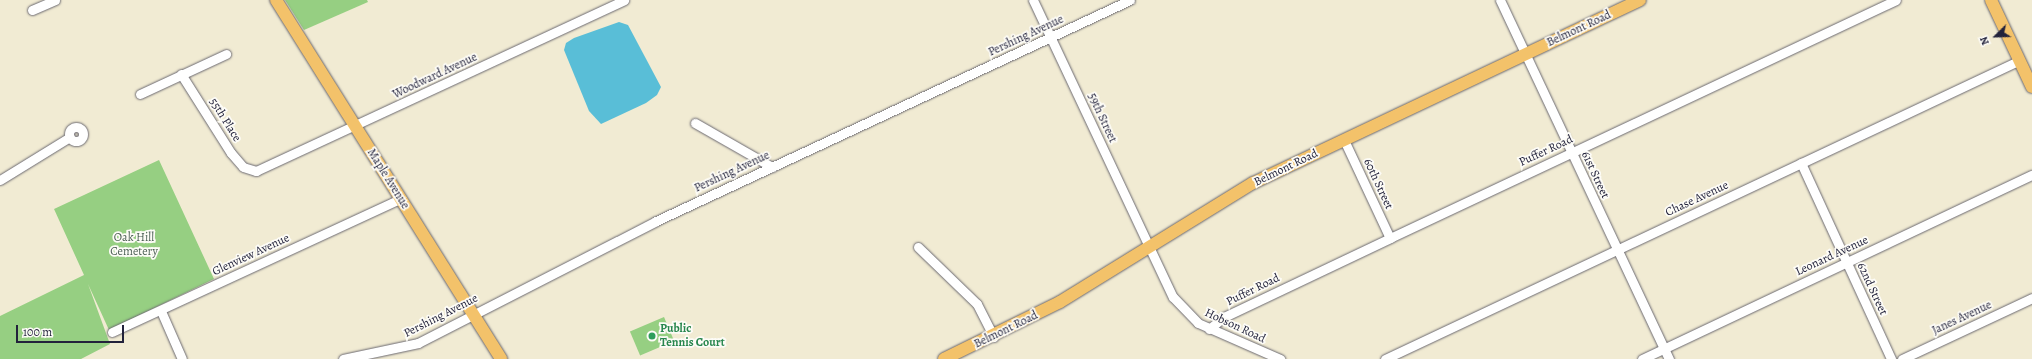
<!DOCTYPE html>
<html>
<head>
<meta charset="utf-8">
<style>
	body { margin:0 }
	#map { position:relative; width:2032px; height:359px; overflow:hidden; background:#f1ebd3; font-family:Alegreya,serif }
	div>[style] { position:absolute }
	.green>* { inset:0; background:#96cf82; transform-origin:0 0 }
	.water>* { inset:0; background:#59bed7 }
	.roads { filter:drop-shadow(0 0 1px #6a6870) drop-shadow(0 0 1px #6a6870) }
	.minor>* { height:9px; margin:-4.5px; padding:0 4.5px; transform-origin:4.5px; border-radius:4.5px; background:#fff }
	.minor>.ring { margin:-4.5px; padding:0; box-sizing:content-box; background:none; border:9px solid #fff; border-radius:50% }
	.major>* { height:12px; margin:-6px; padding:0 6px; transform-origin:6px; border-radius:6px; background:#f3c26a }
	.dots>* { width:11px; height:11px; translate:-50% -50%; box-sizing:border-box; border:2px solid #fdfcf7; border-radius:50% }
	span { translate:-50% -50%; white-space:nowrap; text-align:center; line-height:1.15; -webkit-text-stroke:3.5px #fdfcf7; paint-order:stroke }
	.street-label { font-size:12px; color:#22223b }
	.park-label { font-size:12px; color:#4b5f54 }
	.leisure-label { font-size:12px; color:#27864d; font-weight:700 }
	.left { translate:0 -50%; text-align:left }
	.north { position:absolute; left:1976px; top:16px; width:40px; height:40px; -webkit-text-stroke:3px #fdfcf7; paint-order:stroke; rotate:247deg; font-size:11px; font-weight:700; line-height:16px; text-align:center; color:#22223b }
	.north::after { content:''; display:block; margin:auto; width:14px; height:18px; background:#22223b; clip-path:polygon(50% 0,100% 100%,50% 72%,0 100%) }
	.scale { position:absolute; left:16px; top:325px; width:108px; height:18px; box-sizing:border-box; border:2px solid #22223b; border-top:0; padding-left:5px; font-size:12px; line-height:14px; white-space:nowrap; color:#22223b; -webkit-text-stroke:3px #fdfcf7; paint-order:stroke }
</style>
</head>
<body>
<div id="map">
	<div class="green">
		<div style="clip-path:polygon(285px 0,367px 0,368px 2px,304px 30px)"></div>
		<div style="clip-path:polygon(159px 160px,214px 279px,109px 330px,88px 284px,110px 344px,81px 359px,0 359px,0 316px,84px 275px,54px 209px)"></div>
		<div style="left:664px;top:317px;width:26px;height:37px;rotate:67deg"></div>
	</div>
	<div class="water">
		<div style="clip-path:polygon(619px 22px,628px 25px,661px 87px,657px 95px,646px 103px,601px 124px,589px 111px,564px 50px,566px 43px,574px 38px)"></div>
	</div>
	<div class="roads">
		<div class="minor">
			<div style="left:1033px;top:0;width:328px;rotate:64.8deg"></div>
			<div style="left:1173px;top:297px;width:36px;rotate:46deg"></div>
			<div style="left:1198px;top:323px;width:90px;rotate:23.7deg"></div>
			<div style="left:1500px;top:0;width:397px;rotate:64.8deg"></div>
			<div style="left:32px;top:10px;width:25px;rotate:-23deg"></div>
			<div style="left:181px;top:74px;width:93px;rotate:57.7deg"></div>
			<div style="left:231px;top:153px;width:18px;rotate:49deg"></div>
			<div style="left:243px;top:167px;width:14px;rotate:17deg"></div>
			<div style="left:256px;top:171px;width:406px;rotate:-24.9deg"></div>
			<div style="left:140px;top:94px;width:95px;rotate:-24.9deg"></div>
			<div style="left:695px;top:123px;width:89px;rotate:29.7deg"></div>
			<div class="ring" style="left:69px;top:127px;width:5px;height:5px"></div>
			<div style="left:1344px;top:140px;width:108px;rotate:64.9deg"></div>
			<div style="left:1801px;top:163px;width:216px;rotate:65.3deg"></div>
			<div style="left:0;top:180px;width:82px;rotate:-31.6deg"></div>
			<div style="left:918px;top:247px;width:82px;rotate:44deg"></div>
			<div style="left:977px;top:304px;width:37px;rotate:63deg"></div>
			<div style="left:161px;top:311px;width:52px;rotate:66.4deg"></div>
			<div style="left:1209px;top:329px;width:19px;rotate:-39deg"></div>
			<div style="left:1224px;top:317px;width:184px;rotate:-25.4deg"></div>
			<div style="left:1390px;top:238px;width:559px;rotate:-25.19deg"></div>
			<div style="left:112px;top:332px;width:317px;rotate:-24.8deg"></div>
			<div style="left:343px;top:359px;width:77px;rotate:-12deg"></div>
			<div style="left:418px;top:343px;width:267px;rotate:-27.1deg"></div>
			<div style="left:656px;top:221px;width:523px;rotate:-25deg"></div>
			<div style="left:1385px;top:359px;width:702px;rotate:-25.21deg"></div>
			<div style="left:1642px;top:359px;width:431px;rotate:-25.3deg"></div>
			<div style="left:1902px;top:359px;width:144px;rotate:-25.1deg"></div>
		</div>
		<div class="major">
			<div style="left:276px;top:0;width:424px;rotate:57.9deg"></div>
			<div style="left:1991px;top:0;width:96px;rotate:64.8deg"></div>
			<div style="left:944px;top:359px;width:129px;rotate:-26.2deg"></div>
			<div style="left:1060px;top:302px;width:227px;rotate:-31.7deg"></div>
			<div style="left:1253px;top:183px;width:428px;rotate:-25.3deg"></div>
		</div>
	</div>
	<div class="dots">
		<div style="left:652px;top:336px;background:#2e9e5b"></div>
	</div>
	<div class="street-label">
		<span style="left:1579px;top:29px;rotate:-25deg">Belmont Road</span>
		<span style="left:1026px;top:36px;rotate:-25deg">Pershing Avenue</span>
		<span style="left:435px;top:76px;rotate:-25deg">Woodward Avenue</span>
		<span style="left:1102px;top:118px;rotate:65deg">59th Street</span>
		<span style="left:225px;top:120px;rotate:58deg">55th Place</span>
		<span style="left:1546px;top:151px;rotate:-25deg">Puffer Road</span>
		<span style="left:1286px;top:168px;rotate:-26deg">Belmont Road</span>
		<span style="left:732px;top:172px;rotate:-25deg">Pershing Avenue</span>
		<span style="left:1595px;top:175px;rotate:65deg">61st Street</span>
		<span style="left:388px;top:179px;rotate:58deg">Maple Avenue</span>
		<span style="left:1378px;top:184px;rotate:65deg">60th Street</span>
		<span style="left:1697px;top:199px;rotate:-25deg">Chase Avenue</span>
		<span style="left:251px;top:255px;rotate:-25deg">Glenview Avenue</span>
		<span style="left:1832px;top:256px;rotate:-25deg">Leonard Avenue</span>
		<span style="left:1872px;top:289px;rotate:65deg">62nd Street</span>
		<span style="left:1253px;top:290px;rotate:-26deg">Puffer Road</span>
		<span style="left:441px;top:316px;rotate:-27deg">Pershing Avenue</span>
		<span style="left:1962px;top:318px;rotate:-25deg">Janes Avenue</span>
		<span style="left:1235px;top:326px;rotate:25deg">Hobson Road</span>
		<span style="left:1006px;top:330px;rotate:-26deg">Belmont Road</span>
	</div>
	<div class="park-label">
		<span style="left:134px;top:245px">Oak Hill<br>Cemetery</span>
	</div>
	<div class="leisure-label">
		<span class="left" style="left:660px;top:336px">Public<br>Tennis Court</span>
	</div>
	<div class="north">N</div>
	<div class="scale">100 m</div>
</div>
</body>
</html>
